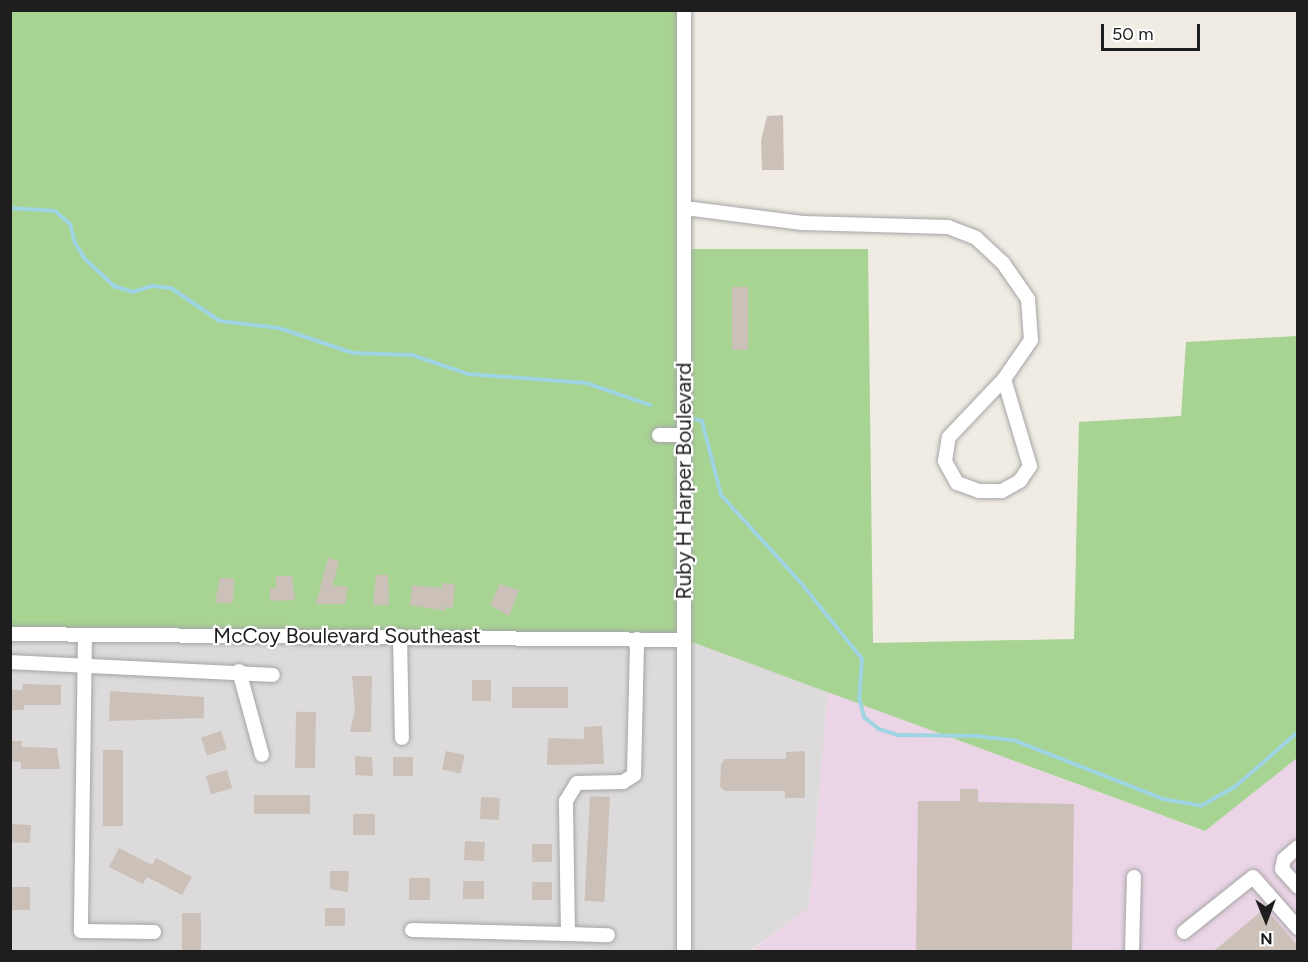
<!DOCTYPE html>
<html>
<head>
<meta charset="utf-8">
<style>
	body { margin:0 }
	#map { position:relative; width:1308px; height:962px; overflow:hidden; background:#f0ebe3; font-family:Figtree,sans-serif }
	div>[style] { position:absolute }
	.residential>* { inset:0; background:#dcdadb }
	.industrial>* { inset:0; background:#ead4e6 }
	.forest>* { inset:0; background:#a7d393 }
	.stream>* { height:4px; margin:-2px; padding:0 2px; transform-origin:2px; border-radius:2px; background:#9fd4e2 }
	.building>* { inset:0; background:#ccc1b8; transform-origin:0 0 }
	.roads { filter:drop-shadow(0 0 2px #a5a5a5) drop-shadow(0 0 2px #a5a5a5) }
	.minor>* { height:14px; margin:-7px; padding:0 7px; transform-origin:7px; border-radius:7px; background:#fff }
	span { translate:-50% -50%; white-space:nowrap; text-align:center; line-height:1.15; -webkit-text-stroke:4.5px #fff; paint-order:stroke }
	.street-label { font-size:21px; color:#1e1e1e }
	.frame { position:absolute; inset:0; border:12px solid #1e1e1e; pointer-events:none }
	.north { position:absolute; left:1236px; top:890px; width:60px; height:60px; -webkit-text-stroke:4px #fff; paint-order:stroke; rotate:179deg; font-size:16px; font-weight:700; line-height:24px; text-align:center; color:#1e1e1e }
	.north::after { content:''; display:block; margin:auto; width:21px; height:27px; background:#1e1e1e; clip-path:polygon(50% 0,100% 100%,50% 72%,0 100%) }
	.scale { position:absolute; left:1101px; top:24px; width:99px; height:27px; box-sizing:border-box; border:3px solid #1e1e1e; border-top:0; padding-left:8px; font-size:18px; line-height:21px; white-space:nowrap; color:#1e1e1e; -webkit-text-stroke:4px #fff; paint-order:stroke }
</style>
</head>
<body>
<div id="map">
	<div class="residential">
		<div style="clip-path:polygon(11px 630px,689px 641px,828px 692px,809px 908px,750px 951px,11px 952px)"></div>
	</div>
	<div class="industrial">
		<div style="clip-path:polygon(828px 692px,1204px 831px,1297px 758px,1297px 951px,750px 952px,809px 908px)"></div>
	</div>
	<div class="forest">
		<div style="clip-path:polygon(11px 11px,689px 11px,682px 249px,868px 249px,873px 643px,1074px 639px,1079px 422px,1181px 416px,1186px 342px,1297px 336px,1297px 758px,1205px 831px,689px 641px,11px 630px)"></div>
	</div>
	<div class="stream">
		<div style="left:10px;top:208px;width:45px;rotate:3.8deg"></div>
		<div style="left:55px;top:211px;width:20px;rotate:41deg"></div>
		<div style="left:70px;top:224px;width:20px;rotate:75deg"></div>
		<div style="left:75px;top:243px;width:19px;rotate:58deg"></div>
		<div style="left:85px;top:259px;width:40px;rotate:43deg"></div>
		<div style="left:114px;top:286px;width:20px;rotate:18deg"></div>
		<div style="left:133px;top:292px;width:20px;rotate:-18deg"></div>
		<div style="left:152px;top:286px;width:19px;rotate:6deg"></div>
		<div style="left:171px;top:288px;width:59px;rotate:34deg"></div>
		<div style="left:220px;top:321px;width:59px;rotate:6.8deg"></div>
		<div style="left:279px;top:328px;width:78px;rotate:18.7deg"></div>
		<div style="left:353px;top:353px;width:59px;rotate:1.9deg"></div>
		<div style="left:412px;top:355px;width:59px;rotate:18.7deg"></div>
		<div style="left:468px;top:374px;width:118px;rotate:4.4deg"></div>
		<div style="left:586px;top:383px;width:68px;rotate:19deg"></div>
		<div style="left:695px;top:419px;width:7px;rotate:16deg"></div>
		<div style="left:702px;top:421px;width:76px;rotate:75.6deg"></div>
		<div style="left:721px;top:495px;width:119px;rotate:47.7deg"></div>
		<div style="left:801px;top:583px;width:97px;rotate:51.2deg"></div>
		<div style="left:862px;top:659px;width:39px;rotate:94deg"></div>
		<div style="left:859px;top:698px;width:20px;rotate:75deg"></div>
		<div style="left:864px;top:717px;width:19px;rotate:39deg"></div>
		<div style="left:879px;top:729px;width:20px;rotate:18deg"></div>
		<div style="left:898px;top:735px;width:79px;rotate:0.7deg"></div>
		<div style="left:977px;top:736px;width:39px;rotate:7deg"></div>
		<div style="left:1016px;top:741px;width:158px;rotate:21.5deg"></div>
		<div style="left:1163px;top:799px;width:39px;rotate:10deg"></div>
		<div style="left:1201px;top:806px;width:40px;rotate:-29.7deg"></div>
		<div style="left:1236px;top:786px;width:82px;rotate:-41.1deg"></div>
	</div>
	<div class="building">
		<div style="clip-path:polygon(783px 115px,784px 170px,762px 170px,761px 141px,767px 116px)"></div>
		<div style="left:732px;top:287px;width:16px;height:63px"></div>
		<div style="clip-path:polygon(328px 558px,339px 561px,333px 585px,348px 587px,345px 604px,316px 604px)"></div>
		<div style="clip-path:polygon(376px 575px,388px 575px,389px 605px,373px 605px)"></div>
		<div style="clip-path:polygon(276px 576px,292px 576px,295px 600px,270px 601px,270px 588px,276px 588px)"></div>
		<div style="clip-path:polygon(220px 578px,234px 578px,233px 602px,228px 604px,215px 602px)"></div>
		<div style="clip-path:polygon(442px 583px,455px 584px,453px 608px,445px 607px,445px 611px,410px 605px,412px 585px,442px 588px)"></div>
		<div style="clip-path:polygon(500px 584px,519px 590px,509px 616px,490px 605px)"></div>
		<div style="clip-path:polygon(352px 676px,372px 676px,371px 732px,350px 732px,355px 710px)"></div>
		<div style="left:472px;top:680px;width:19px;height:21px"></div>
		<div style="clip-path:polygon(23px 684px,61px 685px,61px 705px,24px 705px,24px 710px,10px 710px,10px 690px,22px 690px)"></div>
		<div style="left:512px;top:687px;width:56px;height:21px"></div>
		<div style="clip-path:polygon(110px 691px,204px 697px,204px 718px,109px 721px)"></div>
		<div style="left:316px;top:712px;width:56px;height:20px;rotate:91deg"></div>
		<div style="clip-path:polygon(602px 726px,604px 764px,547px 765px,548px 738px,584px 739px,584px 727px)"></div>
		<div style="left:221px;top:731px;width:19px;height:21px;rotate:72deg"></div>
		<div style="clip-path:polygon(10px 741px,22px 741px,22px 747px,57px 748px,60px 769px,21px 769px,21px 762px,10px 762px)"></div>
		<div style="left:103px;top:750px;width:20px;height:76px"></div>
		<div style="left:446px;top:751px;width:19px;height:19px;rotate:12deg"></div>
		<div style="clip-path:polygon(805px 751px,805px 798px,785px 798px,785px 791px,725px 791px,720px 787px,721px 764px,725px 759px,786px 759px,786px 752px)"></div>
		<div style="clip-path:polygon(355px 756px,372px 757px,373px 776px,355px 775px)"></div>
		<div style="left:393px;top:757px;width:20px;height:19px"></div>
		<div style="left:227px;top:770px;width:19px;height:22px;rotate:74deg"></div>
		<div style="clip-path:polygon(960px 789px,978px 789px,978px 802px,1074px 804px,1072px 951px,916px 951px,918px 801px,960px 801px)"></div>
		<div style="left:254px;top:795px;width:56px;height:19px"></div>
		<div style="left:590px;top:796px;width:20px;height:105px;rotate:3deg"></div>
		<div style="left:500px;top:798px;width:22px;height:19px;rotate:93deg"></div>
		<div style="left:353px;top:814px;width:22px;height:21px"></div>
		<div style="left:10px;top:824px;width:21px;height:18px;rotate:3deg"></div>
		<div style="left:465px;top:841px;width:20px;height:19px;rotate:3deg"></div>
		<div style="left:532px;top:844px;width:20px;height:18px"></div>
		<div style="clip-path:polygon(119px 848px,152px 865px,156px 858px,192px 877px,182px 895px,147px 877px,143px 884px,109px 867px)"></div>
		<div style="clip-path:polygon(330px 871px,349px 871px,348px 892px,330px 889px)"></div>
		<div style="left:409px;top:878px;width:21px;height:22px"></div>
		<div style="left:463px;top:881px;width:21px;height:18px"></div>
		<div style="left:532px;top:882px;width:20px;height:18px"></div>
		<div style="left:10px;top:887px;width:20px;height:23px"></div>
		<div style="left:325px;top:908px;width:20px;height:18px"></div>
		<div style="clip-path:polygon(1265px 908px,1298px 946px,1298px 951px,1214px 951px)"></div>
		<div style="left:182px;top:913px;width:19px;height:38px"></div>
	</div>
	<div class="roads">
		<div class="minor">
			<div style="left:684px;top:211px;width:9px;rotate:-13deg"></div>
			<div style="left:693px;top:209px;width:110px;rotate:7.3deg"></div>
			<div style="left:802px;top:223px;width:146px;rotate:1.6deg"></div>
			<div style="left:948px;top:227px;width:30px;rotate:21deg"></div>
			<div style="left:976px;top:238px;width:37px;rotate:43deg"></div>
			<div style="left:1003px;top:263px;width:44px;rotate:55.2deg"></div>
			<div style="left:1028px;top:299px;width:41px;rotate:85.8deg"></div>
			<div style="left:1031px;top:340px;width:47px;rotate:124.7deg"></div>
			<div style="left:1004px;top:379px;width:91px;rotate:73.4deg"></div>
			<div style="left:1030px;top:466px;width:18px;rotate:124deg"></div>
			<div style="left:1020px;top:481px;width:21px;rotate:151deg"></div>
			<div style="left:1002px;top:491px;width:23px;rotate:180deg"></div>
			<div style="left:979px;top:491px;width:23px;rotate:-160deg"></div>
			<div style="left:957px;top:483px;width:25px;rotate:-119deg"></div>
			<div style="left:945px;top:461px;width:24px;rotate:-81deg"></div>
			<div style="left:949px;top:437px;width:80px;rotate:-46.5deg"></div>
			<div style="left:659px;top:435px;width:25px"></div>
			<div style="left:10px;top:634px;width:674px;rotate:0.51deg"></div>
			<div style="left:85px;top:635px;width:296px;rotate:90.8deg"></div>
			<div style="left:81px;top:931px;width:73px;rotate:0.8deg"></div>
			<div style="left:400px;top:636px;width:102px;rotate:88.9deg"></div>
			<div style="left:10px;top:662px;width:263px;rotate:2.8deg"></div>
			<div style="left:239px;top:671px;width:87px;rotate:74.7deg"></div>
			<div style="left:1298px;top:847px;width:18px;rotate:139deg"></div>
			<div style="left:1284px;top:859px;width:10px;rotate:101deg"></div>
			<div style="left:1282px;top:869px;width:24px;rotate:48deg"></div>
			<div style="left:412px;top:930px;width:196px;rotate:1.5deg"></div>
			<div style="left:1184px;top:932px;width:88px;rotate:-38.6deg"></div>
			<div style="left:1253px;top:877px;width:68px;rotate:48.6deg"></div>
			<div style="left:568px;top:934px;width:133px;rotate:-90.9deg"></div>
			<div style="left:566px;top:801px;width:21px;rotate:-59deg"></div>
			<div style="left:577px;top:783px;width:46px;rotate:-1.2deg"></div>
			<div style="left:623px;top:782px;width:13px;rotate:-32deg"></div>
			<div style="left:634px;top:775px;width:136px;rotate:-88.7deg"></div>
			<div style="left:684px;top:952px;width:942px;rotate:-90deg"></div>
			<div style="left:1132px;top:952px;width:75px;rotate:-88.5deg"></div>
		</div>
	</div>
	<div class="street-label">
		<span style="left:684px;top:481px;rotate:-90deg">Ruby H Harper Boulevard</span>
		<span style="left:347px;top:636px">McCoy Boulevard Southeast</span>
	</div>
	<div class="frame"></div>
	<div class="north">N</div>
	<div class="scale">50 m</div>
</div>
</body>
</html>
